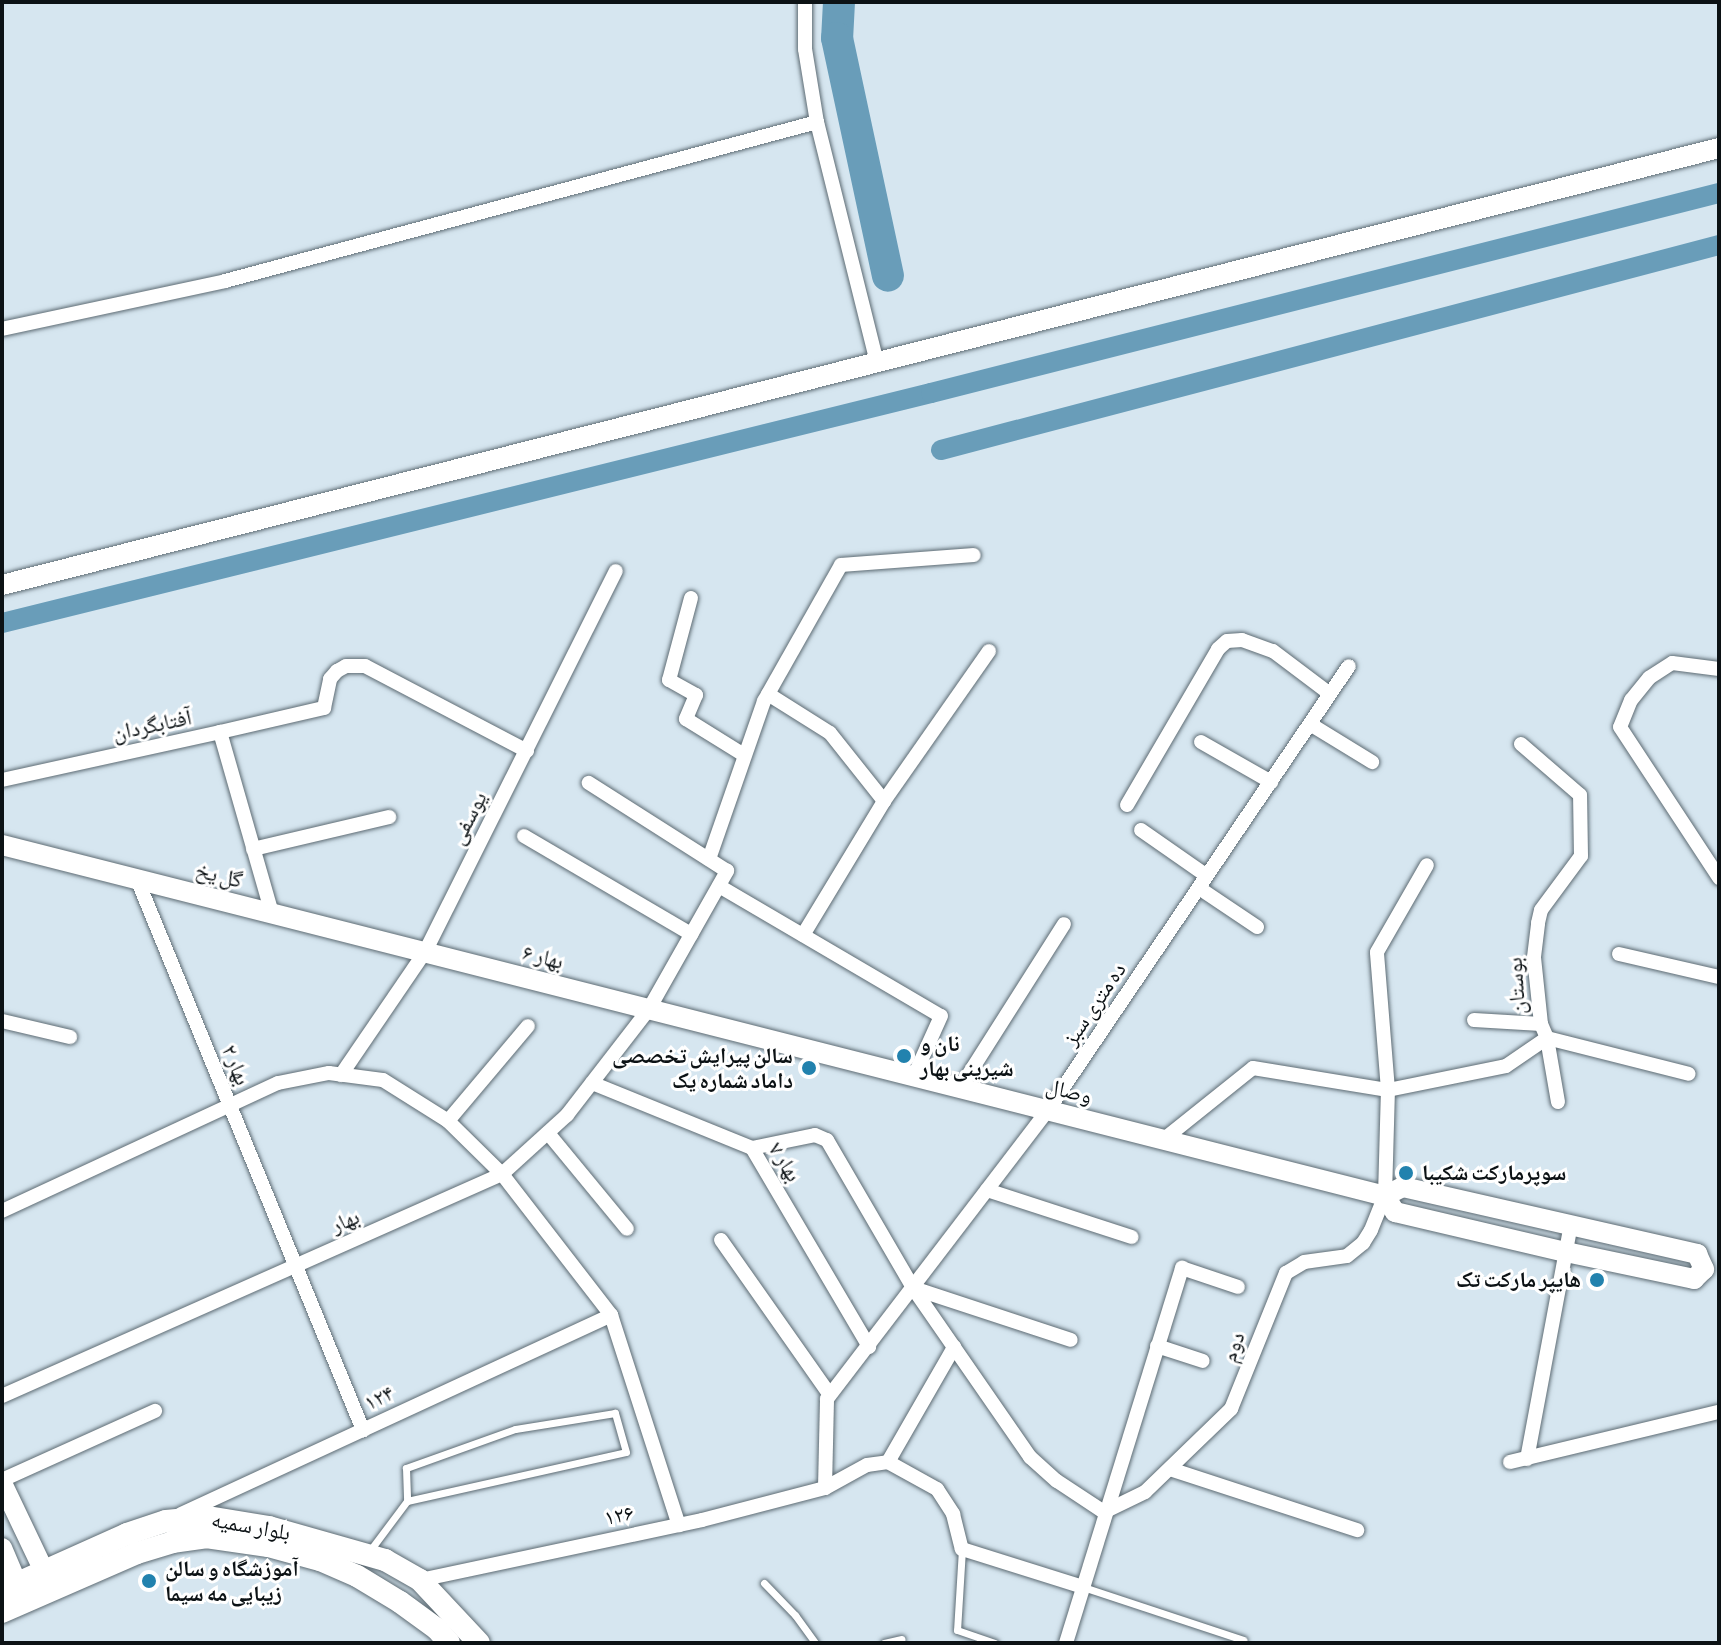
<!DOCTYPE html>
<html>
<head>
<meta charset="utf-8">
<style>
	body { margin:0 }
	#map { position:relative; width:1721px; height:1645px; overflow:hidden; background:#d6e6f0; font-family:"Asap Condensed","Noto Naskh Arabic",sans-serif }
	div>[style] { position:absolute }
	.canal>* { height:20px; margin:-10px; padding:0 10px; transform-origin:10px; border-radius:10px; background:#699db9 }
	.river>* { height:32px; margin:-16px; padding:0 16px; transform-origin:16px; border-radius:16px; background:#699db9 }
	.roads { filter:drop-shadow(0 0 2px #5d6b73) drop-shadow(0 0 2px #5d6b73) }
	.lane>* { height:7px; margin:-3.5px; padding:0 3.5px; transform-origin:3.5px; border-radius:3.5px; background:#fff }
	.street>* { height:14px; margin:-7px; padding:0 7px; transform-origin:7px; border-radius:7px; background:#fff }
	.secondary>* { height:20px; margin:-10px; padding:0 10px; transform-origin:10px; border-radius:10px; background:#fff }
	.primary>* { height:22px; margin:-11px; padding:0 11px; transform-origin:11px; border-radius:11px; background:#fff }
	.dots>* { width:22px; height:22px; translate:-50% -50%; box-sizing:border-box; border:4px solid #fff; border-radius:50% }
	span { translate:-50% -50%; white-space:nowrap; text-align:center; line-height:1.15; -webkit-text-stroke:6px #fff; paint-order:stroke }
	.street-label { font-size:22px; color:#0c1215 }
	.poi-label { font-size:22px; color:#0c1215; font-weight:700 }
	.left { translate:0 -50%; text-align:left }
	.right { translate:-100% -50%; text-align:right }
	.frame { position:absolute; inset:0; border:4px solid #0c1215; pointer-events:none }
</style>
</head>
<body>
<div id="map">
	<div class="canal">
		<div style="left:941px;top:450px;width:805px;rotate:-14.76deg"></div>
		<div style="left:2px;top:623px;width:957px;rotate:-13.91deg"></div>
		<div style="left:931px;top:393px;width:813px;rotate:-14.24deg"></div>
	</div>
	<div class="river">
		<div style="left:839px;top:2px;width:36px;rotate:93deg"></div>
		<div style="left:837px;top:38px;width:243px;rotate:77.9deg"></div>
	</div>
	<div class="roads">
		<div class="lane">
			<div style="left:962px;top:1549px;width:81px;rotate:93.5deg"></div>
			<div style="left:957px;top:1630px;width:40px;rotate:18.9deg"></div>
			<div style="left:368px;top:1553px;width:65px;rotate:-53.1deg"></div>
			<div style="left:407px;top:1501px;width:224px;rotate:-12.6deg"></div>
			<div style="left:626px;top:1452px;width:41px;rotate:-105.8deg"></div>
			<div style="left:615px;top:1413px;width:101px;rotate:170.9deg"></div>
			<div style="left:515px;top:1429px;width:116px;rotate:160.3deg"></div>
			<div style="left:406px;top:1468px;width:33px;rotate:88deg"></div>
			<div style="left:764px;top:1583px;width:45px;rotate:45.9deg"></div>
			<div style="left:795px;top:1615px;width:34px;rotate:54deg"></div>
			<div style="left:1083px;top:1587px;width:169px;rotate:18.3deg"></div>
			<div style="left:884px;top:1643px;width:18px;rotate:-13deg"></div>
		</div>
		<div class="street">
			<div style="left:805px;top:2px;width:47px;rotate:90deg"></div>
			<div style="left:805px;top:49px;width:74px;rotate:80.7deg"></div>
			<div style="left:817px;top:122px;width:248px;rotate:76deg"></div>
			<div style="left:2px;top:329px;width:228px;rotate:-12.1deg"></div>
			<div style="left:225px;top:281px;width:613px;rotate:-15.03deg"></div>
			<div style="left:691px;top:598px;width:85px;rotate:105deg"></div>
			<div style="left:669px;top:680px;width:31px;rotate:29deg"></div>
			<div style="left:696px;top:695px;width:26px;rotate:113deg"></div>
			<div style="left:686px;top:719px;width:68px;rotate:31.8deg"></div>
			<div style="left:1719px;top:669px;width:47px;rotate:-172.7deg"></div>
			<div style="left:1672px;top:663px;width:27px;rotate:147deg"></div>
			<div style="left:1649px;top:678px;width:28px;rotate:129deg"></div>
			<div style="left:1631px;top:700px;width:29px;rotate:112deg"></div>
			<div style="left:1620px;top:727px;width:181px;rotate:56.7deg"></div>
			<div style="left:768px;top:694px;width:73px;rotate:32.2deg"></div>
			<div style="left:830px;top:733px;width:87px;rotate:51.5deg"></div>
			<div style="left:1310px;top:724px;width:73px;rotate:31.5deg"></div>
			<div style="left:220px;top:732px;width:107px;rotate:-13deg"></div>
			<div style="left:324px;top:708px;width:30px;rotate:-78deg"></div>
			<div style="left:330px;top:679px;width:11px;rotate:-49deg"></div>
			<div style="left:337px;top:671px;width:10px;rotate:-29deg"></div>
			<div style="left:346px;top:666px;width:19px"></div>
			<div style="left:365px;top:666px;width:183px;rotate:27.7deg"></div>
			<div style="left:1201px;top:742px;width:81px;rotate:29.7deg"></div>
			<div style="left:2px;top:780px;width:223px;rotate:-12.4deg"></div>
			<div style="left:220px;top:732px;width:188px;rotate:74deg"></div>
			<div style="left:1127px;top:805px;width:181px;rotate:-59.7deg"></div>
			<div style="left:1218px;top:649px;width:12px;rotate:-42deg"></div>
			<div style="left:1227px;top:641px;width:15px;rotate:-4deg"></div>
			<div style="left:1242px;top:640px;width:33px;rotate:20deg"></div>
			<div style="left:1273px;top:651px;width:71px;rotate:37deg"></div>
			<div style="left:1141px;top:830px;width:80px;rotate:34.9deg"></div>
			<div style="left:524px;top:836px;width:194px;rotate:30.4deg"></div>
			<div style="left:253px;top:849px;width:140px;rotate:-13.2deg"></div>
			<div style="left:709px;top:859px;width:167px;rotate:-70.8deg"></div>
			<div style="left:764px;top:701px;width:156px;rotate:-60.5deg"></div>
			<div style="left:841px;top:565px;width:133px;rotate:-4.3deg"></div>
			<div style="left:137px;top:879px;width:596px;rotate:67.7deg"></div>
			<div style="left:719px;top:886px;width:257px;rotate:30.4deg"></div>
			<div style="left:941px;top:1016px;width:66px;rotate:114.2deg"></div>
			<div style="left:1199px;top:888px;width:70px;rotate:33.9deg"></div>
			<div style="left:803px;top:935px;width:157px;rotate:-58.8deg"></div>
			<div style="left:884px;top:801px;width:183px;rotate:-55deg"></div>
			<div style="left:1619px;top:954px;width:103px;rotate:13deg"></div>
			<div style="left:1474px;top:1020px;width:67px;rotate:3.4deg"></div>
			<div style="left:2px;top:1021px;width:70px;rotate:13.2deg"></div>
			<div style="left:341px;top:1075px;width:149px;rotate:-55.7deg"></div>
			<div style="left:425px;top:952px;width:426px;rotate:-63.4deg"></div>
			<div style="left:592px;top:1083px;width:173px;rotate:22.1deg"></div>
			<div style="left:752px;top:1148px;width:231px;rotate:59.5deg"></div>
			<div style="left:960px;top:1088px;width:194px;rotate:-57.6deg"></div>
			<div style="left:1558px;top:1102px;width:65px;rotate:-99.8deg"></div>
			<div style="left:1547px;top:1038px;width:146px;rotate:14.2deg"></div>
			<div style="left:448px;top:1121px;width:124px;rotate:-49.9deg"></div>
			<div style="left:548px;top:1133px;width:124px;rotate:50.5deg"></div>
			<div style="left:1163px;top:1140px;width:115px;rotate:-38.7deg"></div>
			<div style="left:1253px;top:1068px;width:137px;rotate:9.3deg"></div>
			<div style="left:1388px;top:1090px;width:120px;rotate:-11.5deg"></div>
			<div style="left:1506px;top:1066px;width:50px;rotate:-34.3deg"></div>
			<div style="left:1547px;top:1038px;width:15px;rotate:-113deg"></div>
			<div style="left:1541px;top:1024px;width:67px;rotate:-96deg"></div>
			<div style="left:1534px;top:957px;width:34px;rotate:-83deg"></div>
			<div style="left:1538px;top:923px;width:13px;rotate:-77deg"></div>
			<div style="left:1541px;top:910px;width:67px;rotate:-53.5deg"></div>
			<div style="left:1581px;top:856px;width:61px;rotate:-90.9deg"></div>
			<div style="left:1580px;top:795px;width:78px;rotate:-139.2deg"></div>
			<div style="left:752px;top:1148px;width:64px;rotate:-11.7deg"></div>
			<div style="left:815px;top:1135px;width:13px;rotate:23deg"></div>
			<div style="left:827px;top:1140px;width:171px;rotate:59.8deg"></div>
			<div style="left:913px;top:1288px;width:206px;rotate:55.3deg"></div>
			<div style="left:1030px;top:1457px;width:36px;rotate:42deg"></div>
			<div style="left:1057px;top:1481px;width:56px;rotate:33.4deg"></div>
			<div style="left:987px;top:1190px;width:152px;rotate:18deg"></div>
			<div style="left:2px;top:1211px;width:304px;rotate:-24.9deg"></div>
			<div style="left:278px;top:1083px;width:52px;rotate:-11.1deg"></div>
			<div style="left:329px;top:1073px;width:54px;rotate:7.4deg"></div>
			<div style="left:383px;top:1080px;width:77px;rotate:32.2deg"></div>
			<div style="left:448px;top:1121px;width:76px;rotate:44.5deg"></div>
			<div style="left:502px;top:1174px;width:178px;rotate:52.3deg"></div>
			<div style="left:611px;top:1315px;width:221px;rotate:72.1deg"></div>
			<div style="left:721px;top:1240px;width:189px;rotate:54.9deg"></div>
			<div style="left:913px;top:1288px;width:166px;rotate:18.2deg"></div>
			<div style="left:1157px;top:1346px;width:48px;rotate:18.1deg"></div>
			<div style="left:2px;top:1396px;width:547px;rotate:-23.94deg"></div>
			<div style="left:502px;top:1174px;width:88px;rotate:-42.2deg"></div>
			<div style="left:567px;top:1115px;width:134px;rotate:-52.3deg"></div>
			<div style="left:649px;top:1009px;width:159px;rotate:-60.5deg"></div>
			<div style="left:727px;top:871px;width:164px;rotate:-147.5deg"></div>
			<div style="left:1527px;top:1459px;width:239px;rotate:-79.4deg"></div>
			<div style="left:888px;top:1462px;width:133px;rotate:-60.1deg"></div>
			<div style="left:1510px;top:1462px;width:215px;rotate:-13.5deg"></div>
			<div style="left:1170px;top:1469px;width:197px;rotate:18.1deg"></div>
			<div style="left:2px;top:1480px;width:168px;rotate:-24.3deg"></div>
			<div style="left:825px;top:1488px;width:89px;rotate:-88.7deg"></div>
			<div style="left:827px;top:1399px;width:364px;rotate:-52.6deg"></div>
			<div style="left:1048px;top:1110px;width:536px;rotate:-55.87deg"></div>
			<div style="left:1104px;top:1512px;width:46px;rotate:-26deg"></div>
			<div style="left:1145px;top:1492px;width:120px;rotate:-44deg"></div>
			<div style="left:1231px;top:1409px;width:147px;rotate:-68deg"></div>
			<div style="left:1286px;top:1273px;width:21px;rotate:-31deg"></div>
			<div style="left:1304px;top:1262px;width:43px;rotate:-7.9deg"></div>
			<div style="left:1347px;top:1256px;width:21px;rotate:-39deg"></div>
			<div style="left:1363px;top:1243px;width:15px;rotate:-58deg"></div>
			<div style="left:1371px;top:1230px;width:37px;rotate:-68deg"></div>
			<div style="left:1385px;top:1196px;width:106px;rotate:-88.4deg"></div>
			<div style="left:1388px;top:1090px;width:138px;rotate:-94.6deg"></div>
			<div style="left:1377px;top:952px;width:100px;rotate:-60.1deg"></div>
			<div style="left:181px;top:1514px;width:474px;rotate:-24.8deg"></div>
			<div style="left:420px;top:1580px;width:288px;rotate:-12deg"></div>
			<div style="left:702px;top:1520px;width:127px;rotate:-14.6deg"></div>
			<div style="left:825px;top:1488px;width:48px;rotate:-28.7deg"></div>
			<div style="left:867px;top:1465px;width:21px;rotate:-8deg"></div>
			<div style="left:888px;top:1462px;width:56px;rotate:28.9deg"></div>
			<div style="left:937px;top:1489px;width:30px;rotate:57deg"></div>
			<div style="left:953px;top:1514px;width:36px;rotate:76deg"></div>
			<div style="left:962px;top:1549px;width:127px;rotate:17.4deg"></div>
			<div style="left:1066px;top:1643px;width:393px;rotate:-72.8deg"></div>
			<div style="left:1182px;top:1268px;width:59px;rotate:18.7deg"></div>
		</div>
		<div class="secondary">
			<div style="left:2px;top:585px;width:1772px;rotate:-14.28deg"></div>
			<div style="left:2px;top:845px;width:1427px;rotate:14.24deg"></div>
			<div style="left:1385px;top:1196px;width:20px;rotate:-27deg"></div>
			<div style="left:1403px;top:1187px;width:302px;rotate:12.8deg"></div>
			<div style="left:1697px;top:1254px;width:17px;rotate:65deg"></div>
			<div style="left:1385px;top:1196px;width:19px;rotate:58deg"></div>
			<div style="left:1395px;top:1212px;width:176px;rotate:13.2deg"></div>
			<div style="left:1566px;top:1252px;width:131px;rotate:11.9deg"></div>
			<div style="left:1694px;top:1279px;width:14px;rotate:-45deg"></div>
			<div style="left:2px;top:1483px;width:98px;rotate:64.5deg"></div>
			<div style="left:2px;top:1548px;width:38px;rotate:67deg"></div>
		</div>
		<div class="primary">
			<div style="left:2px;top:1590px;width:137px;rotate:-24.1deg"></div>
			<div style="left:127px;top:1534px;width:41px;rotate:-18.4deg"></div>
			<div style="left:166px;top:1521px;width:42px;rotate:-5.4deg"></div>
			<div style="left:208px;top:1517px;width:62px;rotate:9.3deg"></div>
			<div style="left:269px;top:1527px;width:121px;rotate:15.9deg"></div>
			<div style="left:385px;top:1560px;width:40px;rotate:29.7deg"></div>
			<div style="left:420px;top:1580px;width:86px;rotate:46.9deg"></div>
			<div style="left:2px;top:1612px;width:147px;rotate:-23.6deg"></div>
			<div style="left:137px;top:1553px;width:37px;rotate:-17deg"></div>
			<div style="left:172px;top:1542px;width:34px;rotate:-8deg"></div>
			<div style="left:206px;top:1537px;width:63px;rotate:8.3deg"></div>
			<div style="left:268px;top:1546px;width:54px;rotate:15.1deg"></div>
			<div style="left:320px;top:1560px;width:40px;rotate:23.4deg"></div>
			<div style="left:357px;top:1576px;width:50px;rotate:31.2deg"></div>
			<div style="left:400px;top:1602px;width:46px;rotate:36.1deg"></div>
			<div style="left:437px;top:1629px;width:18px;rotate:49deg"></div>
		</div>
	</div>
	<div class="dots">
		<div style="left:904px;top:1056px;background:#2282ae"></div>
		<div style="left:809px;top:1068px;background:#2282ae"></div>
		<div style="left:1406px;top:1173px;background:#2282ae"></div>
		<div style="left:1597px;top:1280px;background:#2282ae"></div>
		<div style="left:149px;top:1581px;background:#2282ae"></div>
	</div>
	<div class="street-label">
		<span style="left:152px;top:725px;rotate:-12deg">آفتابگردان</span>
		<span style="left:468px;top:818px;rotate:-63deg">یوسفی</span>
		<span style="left:219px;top:875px;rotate:14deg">گل یخ</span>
		<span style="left:543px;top:957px;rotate:14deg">بهار ۶</span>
		<span style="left:1516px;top:986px;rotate:-94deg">بوستان</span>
		<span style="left:1094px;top:1004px;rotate:-56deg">ده متری سبز</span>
		<span style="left:236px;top:1065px;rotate:67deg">بهار ۲</span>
		<span style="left:1069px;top:1091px;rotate:14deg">وصال</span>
		<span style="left:785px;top:1162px;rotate:58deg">بهار ۷</span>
		<span style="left:345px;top:1221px;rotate:-24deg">بهار</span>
		<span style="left:1233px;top:1347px;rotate:-71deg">دوم</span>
		<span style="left:379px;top:1398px;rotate:-25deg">۱۲۴</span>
		<span style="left:619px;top:1515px;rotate:-12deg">۱۲۶</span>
		<span style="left:251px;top:1526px;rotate:10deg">بلوار سمیه</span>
	</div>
	<div class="poi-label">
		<span class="left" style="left:920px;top:1056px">نان و<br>شیرینی بهار</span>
		<span class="right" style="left:793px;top:1068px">سالن پیرایش تخصصی<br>داماد شماره یک</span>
		<span class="left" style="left:1422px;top:1173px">سوپرمارکت شکیبا</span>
		<span class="right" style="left:1581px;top:1280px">هایپر مارکت تک</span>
		<span class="left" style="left:165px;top:1581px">آموزشگاه و سالن<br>زیبایی مه سیما</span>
	</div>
	<div class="frame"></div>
</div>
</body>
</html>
